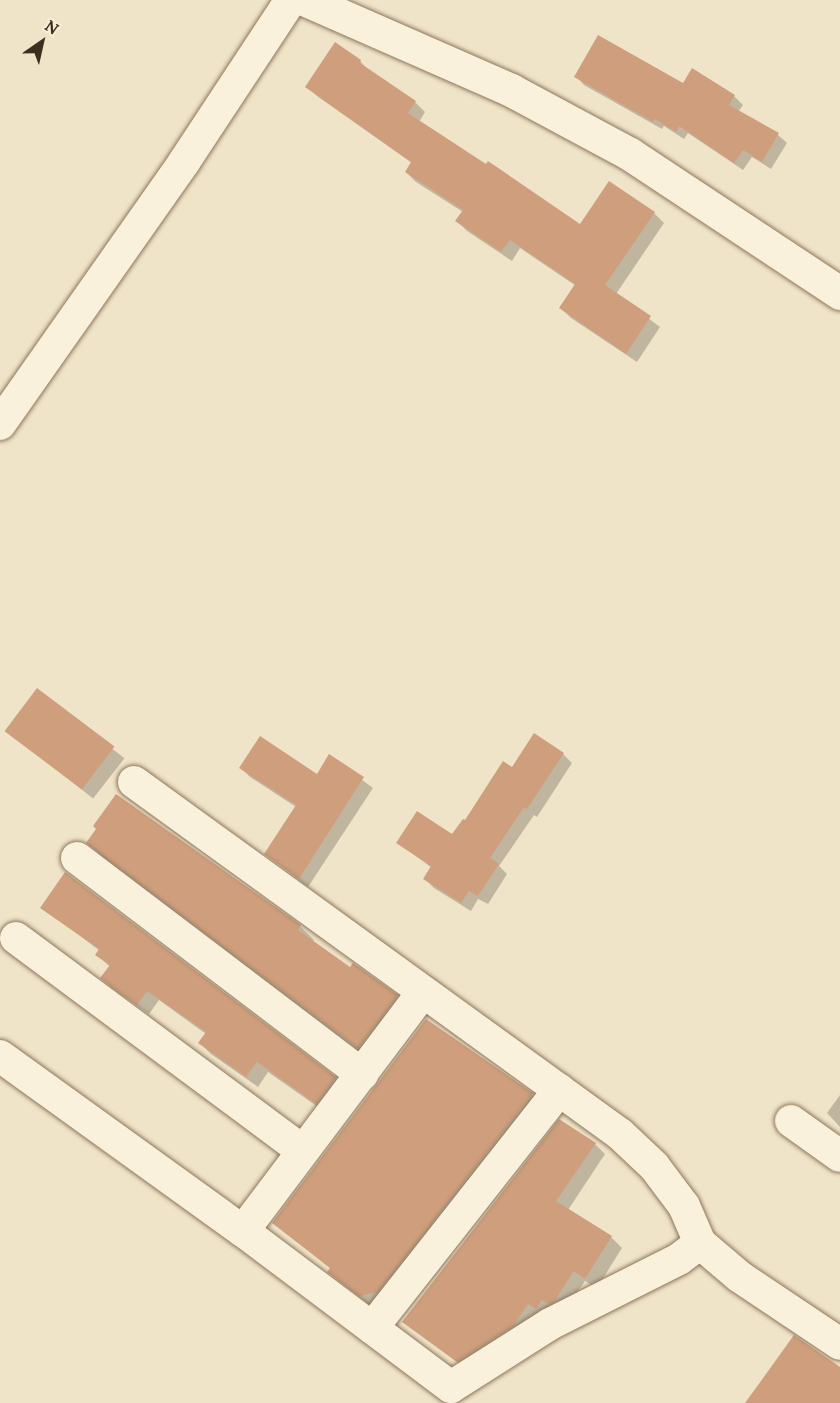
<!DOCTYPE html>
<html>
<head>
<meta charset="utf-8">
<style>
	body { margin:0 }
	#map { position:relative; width:840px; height:1403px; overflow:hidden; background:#f0e4c8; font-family:Lora,serif }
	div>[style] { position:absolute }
	.shadow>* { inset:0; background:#0003; transform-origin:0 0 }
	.building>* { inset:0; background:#cf9f7d; transform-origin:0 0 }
	.roads { filter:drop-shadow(0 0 2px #8d765c) drop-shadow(0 0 2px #8d765c) }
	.street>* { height:32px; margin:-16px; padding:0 16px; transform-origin:16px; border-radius:16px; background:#faf1dc }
	.secondary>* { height:33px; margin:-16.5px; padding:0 16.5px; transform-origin:16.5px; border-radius:16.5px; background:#faf1dc }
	span { translate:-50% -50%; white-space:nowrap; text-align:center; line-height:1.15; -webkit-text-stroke:4.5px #f7eed8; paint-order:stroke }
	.north { position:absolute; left:12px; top:12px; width:60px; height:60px; -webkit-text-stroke:4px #f7eed8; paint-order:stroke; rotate:34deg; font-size:16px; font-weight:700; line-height:24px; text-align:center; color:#3d2e20 }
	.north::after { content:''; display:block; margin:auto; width:21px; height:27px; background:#3d2e20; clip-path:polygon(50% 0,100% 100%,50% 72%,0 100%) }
</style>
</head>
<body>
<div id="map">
	<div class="shadow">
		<div style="clip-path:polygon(360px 61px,370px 72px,415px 102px,425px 112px,419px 122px,581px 226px,654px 213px,664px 223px,616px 294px,660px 327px,637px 362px,571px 318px,561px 308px,576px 286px,520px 248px,512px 261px,467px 231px,457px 221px,463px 212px,416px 182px,406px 172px,412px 163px,317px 96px,307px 86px)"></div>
		<div style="clip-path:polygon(576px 76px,683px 85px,734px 96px,743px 105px,738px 112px,778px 135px,787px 143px,771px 169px,752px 157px,743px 170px,688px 133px,684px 139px,664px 126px,662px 129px,584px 85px)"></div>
		<div style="left:37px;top:690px;width:111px;height:51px;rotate:38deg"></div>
		<div style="clip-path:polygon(563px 754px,572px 763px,537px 817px,534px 815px,499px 866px,507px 874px,488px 904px,478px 899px,471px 911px,434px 888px,425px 879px,432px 868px,398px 843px,453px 836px,512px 769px)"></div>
		<div style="clip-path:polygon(330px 756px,373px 788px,308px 887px,266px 854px,296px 807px,250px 777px,241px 768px,317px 776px)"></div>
		<div style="clip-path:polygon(116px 796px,300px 926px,314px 940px,312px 942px,351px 969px,353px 965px,397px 997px,410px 1010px,372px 1061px,101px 856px,88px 843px)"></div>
		<div style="clip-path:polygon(66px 874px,335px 1078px,346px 1089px,328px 1114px,268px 1072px,258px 1087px,211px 1054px,200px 1043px,206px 1034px,159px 1000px,149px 1014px,113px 989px,102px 978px,110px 967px,97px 955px,100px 951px,42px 907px)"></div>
		<div style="clip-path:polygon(532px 1094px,542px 1105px,371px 1306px,340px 1282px,329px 1271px,331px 1269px,274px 1222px)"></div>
		<div style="clip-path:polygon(840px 1095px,840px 1127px,827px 1113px)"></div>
		<div style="clip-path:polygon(595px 1144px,605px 1154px,568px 1210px,611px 1237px,622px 1248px,597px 1288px,585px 1281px,563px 1313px,469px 1371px,404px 1322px)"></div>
	</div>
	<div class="building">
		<div style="clip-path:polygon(598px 35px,683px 83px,692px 68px,735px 95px,729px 105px,779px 133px,762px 162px,743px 150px,734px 163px,679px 126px,676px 132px,655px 119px,653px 122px,574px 77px)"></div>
		<div style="clip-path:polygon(335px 42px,361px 60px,360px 63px,416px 101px,408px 113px,486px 164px,488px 161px,580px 224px,609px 181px,655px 212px,605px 285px,651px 316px,626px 354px,559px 308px,575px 284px,510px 240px,501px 252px,455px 221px,463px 210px,405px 172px,411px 162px,305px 87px)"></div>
		<div style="left:37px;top:688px;width:97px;height:54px;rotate:37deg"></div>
		<div style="clip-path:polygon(534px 733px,564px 753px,527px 809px,524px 807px,490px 858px,499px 864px,478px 896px,469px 891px,461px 903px,423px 879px,431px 866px,396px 843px,417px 811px,452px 834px,463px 819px,465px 820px,503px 761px,512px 767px)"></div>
		<div style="clip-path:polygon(260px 736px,317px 774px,329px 754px,364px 777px,299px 879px,264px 854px,296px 805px,239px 768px)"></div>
		<div style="clip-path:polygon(116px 794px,301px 925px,298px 930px,350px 967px,353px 963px,398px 995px,358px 1048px,86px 843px,96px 829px,93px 826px)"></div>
		<div style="clip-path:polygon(65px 872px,336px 1077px,316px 1104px,257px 1062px,246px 1077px,198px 1043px,206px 1032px,147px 991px,137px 1005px,100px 978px,110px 965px,95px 955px,99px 949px,40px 908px)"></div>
		<div style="clip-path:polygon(426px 1019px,533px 1093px,378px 1292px,359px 1296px,327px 1272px,330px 1268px,272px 1223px)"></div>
		<div style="clip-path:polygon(559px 1119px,596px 1143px,556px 1201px,612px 1236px,585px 1279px,574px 1271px,553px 1303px,549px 1304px,542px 1300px,536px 1309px,528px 1304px,513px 1326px,457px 1362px,402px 1322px)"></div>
		<div style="clip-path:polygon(794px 1335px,840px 1367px,840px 1403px,745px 1403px)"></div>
	</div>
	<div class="roads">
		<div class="street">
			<div style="left:0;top:424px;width:320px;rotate:-54.9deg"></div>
			<div style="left:184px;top:162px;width:194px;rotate:-56.6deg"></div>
			<div style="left:134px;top:782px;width:600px;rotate:35.92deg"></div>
			<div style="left:620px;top:1134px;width:47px;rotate:43.3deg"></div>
			<div style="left:654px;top:1166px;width:50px;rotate:53.1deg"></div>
			<div style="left:684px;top:1206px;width:40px;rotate:66.6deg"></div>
			<div style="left:77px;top:858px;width:358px;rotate:37.2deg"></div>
			<div style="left:16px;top:938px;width:357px;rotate:36.6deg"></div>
			<div style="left:0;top:1056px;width:299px;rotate:35.8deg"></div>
			<div style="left:243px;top:1231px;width:260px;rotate:36.9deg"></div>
			<div style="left:451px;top:1387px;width:117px;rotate:-32.5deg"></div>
			<div style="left:550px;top:1324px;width:144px;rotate:-26.7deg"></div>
			<div style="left:679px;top:1259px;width:26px;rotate:-37deg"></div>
			<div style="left:700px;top:1243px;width:52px;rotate:40.4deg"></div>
			<div style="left:740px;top:1277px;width:120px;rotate:33.8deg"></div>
			<div style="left:791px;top:1121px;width:60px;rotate:35.5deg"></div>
			<div style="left:243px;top:1231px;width:299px;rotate:-53deg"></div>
			<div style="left:372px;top:1328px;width:303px;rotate:-51.8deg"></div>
		</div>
		<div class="secondary">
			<div style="left:306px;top:0;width:224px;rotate:23.7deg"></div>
			<div style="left:511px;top:90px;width:135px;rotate:28.3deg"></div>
			<div style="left:630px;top:154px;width:252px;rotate:33.5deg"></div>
		</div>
	</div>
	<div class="north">N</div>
</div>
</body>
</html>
